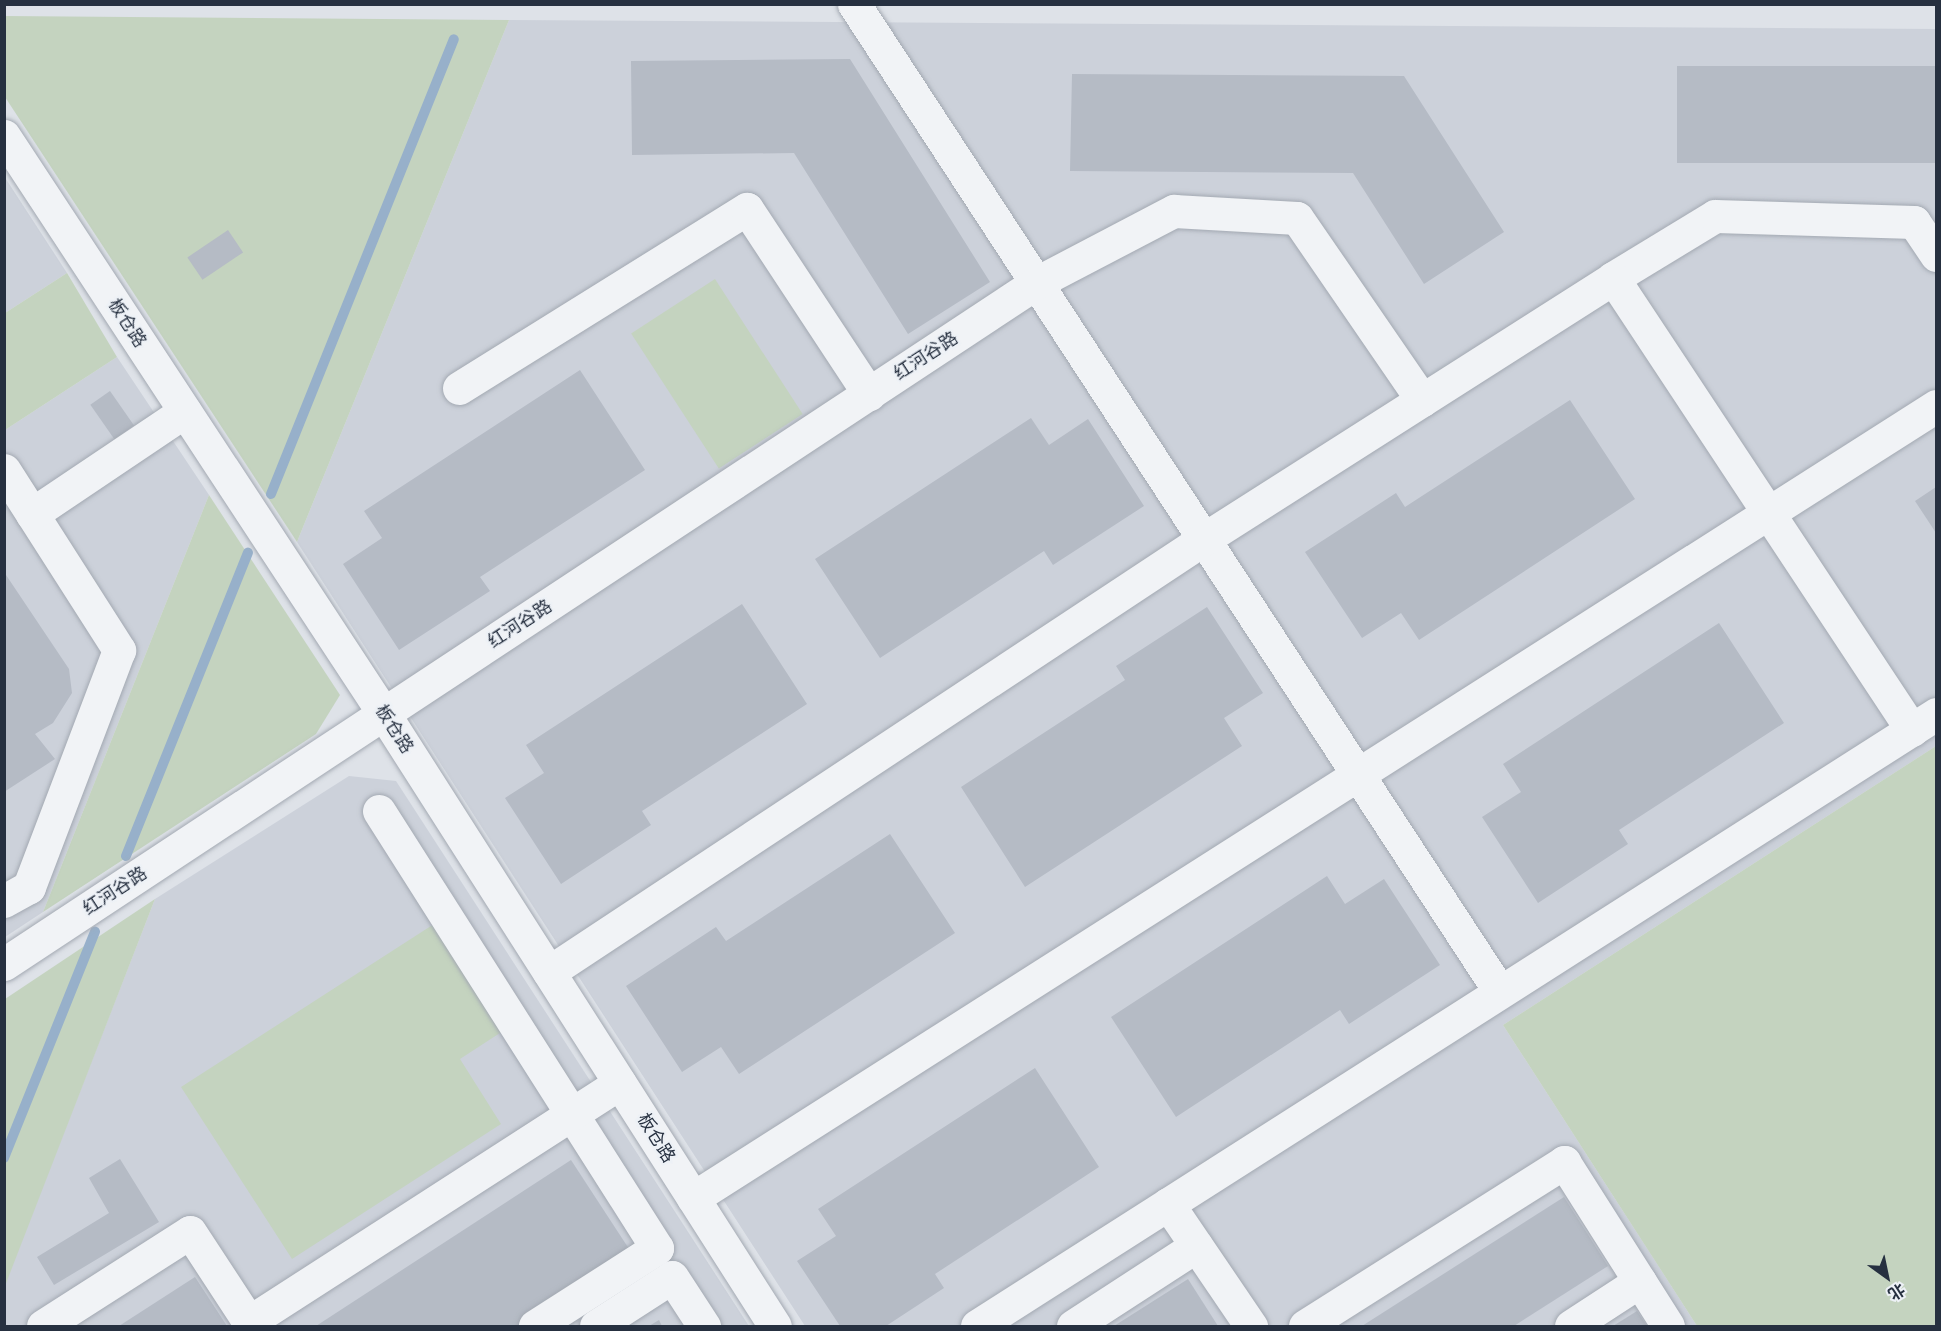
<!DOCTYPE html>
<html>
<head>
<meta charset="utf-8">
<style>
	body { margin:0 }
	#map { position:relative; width:1941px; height:1331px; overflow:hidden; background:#dee2e8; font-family:"Titillium Web","Noto Sans SC",sans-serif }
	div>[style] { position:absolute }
	.built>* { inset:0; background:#ccd1da }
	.green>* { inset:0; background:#c4d3bf; transform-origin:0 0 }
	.stream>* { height:10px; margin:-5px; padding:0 5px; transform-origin:5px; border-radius:5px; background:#97b0ca }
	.building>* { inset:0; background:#b5bbc5; transform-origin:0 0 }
	.roads { filter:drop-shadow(0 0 2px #a3a9b2) drop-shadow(0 0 2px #a3a9b2) }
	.minor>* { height:33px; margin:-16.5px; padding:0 16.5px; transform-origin:16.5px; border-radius:16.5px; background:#f1f3f6 }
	span { translate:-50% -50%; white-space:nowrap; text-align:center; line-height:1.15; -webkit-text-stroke:4.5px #edf1f6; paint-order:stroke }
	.street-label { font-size:18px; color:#263040 }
	.frame { position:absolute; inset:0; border:6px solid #263040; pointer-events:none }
	.north { position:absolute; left:1857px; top:1247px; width:60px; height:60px; -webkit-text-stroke:4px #edf1f6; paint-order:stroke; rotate:147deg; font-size:16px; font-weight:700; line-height:24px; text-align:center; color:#263040 }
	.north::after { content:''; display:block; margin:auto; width:21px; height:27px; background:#263040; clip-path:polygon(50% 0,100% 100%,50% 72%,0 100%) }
</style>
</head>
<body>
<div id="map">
	<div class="built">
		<div style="clip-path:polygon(509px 20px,1936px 29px,1936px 746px,1503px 1025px,1697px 1326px,805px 1326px,297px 542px)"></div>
		<div style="clip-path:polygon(4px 176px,67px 273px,5px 313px,4px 313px)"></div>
		<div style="clip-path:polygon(117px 357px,209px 495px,43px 912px,5px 937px,5px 430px)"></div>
		<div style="clip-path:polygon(349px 776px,396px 781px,749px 1326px,5px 1326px,4px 1286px,155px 899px)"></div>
	</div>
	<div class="green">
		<div style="clip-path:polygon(4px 16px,509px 20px,297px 542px,5px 97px)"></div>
		<div style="clip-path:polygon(67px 273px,117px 357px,5px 430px,5px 313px)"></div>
		<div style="left:715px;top:279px;width:161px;height:100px;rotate:57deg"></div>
		<div style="clip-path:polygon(209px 495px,340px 695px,316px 734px,43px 912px)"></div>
		<div style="clip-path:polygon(1936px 746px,1936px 1326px,1697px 1326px,1503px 1025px)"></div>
		<div style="clip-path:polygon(155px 899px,5px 1286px,5px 999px)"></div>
		<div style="clip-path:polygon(434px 924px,503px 1031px,460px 1059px,501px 1124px,292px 1259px,181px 1087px)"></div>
	</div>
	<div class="stream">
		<div style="left:271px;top:494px;width:490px;rotate:-68.1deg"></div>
		<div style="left:126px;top:856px;width:327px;rotate:-68.1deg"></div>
		<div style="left:4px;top:1158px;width:244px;rotate:-68.1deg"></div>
	</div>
	<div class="building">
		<div style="clip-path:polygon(850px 59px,990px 282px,908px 334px,794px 153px,632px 155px,631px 61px)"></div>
		<div style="left:1677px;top:66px;width:259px;height:97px"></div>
		<div style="clip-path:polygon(1072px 74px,1404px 76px,1504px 232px,1424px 284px,1353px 173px,1070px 171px)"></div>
		<div style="left:228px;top:230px;width:27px;height:49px;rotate:56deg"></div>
		<div style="clip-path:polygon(580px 370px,645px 470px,480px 577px,490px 591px,399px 650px,343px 564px,382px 538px,364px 511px)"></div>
		<div style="left:110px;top:391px;width:42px;height:24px;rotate:55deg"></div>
		<div style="clip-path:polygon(1570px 400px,1635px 499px,1419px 640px,1401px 613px,1362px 638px,1305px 552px,1396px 493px,1405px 507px)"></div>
		<div style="clip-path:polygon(1031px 418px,1049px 445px,1088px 419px,1144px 506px,1053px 565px,1044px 551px,880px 658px,815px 559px)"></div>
		<div style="clip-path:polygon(1936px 487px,1936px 533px,1915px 501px)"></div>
		<div style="clip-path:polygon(4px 572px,69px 669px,72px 693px,53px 723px,35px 734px,55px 759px,4px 792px)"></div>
		<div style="clip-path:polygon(742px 604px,807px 704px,642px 811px,651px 825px,561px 884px,505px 798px,544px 773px,526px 745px)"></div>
		<div style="clip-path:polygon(1207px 607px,1263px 693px,1224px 718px,1242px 746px,1025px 887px,961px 787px,1125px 680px,1116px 666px)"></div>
		<div style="clip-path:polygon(1719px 623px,1784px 723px,1619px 830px,1628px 844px,1538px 903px,1482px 817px,1521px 792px,1503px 764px)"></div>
		<div style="clip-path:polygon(890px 834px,955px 933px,739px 1074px,721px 1047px,682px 1072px,626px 986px,716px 927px,726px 941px)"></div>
		<div style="clip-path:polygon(1327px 876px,1345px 904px,1384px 879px,1440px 965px,1349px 1024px,1340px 1010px,1176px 1117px,1111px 1017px)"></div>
		<div style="clip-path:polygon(1035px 1068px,1099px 1167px,935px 1274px,944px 1288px,886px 1326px,840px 1326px,797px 1261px,836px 1236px,818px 1209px)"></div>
		<div style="clip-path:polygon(120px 1159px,159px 1222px,54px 1285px,37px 1257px,109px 1213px,89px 1178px)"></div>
		<div style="clip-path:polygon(571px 1160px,633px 1255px,523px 1326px,316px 1326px)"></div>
		<div style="clip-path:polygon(1564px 1197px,1608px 1266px,1514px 1326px,1362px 1326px)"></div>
		<div style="clip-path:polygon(195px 1277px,227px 1326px,119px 1326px)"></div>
		<div style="clip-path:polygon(1188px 1279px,1218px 1326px,1114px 1326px)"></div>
		<div style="clip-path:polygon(1637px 1311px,1647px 1326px,1613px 1326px)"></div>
		<div style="clip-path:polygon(659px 1320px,662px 1326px,649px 1326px)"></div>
	</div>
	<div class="roads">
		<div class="minor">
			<div style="left:854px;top:4px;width:1180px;rotate:56.82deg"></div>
			<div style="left:4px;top:136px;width:692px;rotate:56.68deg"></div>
			<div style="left:384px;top:714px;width:726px;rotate:57.43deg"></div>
			<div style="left:1613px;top:278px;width:119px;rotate:-31.3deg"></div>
			<div style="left:1715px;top:216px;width:199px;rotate:1.7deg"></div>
			<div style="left:1914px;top:222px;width:40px;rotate:56deg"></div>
			<div style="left:459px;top:388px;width:339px;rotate:-31.9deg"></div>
			<div style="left:747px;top:209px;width:222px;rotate:56.6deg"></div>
			<div style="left:4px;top:470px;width:214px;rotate:57.4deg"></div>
			<div style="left:119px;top:650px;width:254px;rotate:110.8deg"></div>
			<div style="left:29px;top:887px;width:29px;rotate:151deg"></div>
			<div style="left:32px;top:514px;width:184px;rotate:-33.9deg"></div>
			<div style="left:379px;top:811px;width:518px;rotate:57.54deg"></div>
			<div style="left:657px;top:1248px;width:145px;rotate:147.4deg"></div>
			<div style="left:4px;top:964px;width:1236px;rotate:-33.42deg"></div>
			<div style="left:1036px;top:283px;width:156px;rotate:-27.6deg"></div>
			<div style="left:1174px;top:211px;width:123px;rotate:3.3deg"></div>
			<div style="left:1297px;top:218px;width:221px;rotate:55.5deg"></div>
			<div style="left:549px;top:972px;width:785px;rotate:-33.47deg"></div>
			<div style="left:1204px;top:539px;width:485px;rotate:-32.5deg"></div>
			<div style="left:1613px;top:278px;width:542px;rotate:56.52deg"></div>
			<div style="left:693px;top:1198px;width:1474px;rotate:-32.5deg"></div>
			<div style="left:1168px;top:1204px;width:148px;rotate:55.8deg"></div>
			<div style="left:43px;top:1326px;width:174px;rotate:-32.6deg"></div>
			<div style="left:190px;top:1232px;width:108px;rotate:56.8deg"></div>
			<div style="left:251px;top:1326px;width:4px;rotate:-117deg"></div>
			<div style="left:249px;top:1322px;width:441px;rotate:-32.8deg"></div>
			<div style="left:596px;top:1326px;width:90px;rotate:-32.8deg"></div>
			<div style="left:672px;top:1277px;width:59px;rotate:56.9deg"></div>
			<div style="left:977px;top:1326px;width:1138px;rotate:-32.54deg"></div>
			<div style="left:1073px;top:1326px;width:147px;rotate:-33deg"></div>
			<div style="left:1305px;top:1326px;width:307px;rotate:-32.3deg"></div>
			<div style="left:1564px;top:1162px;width:194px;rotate:57.6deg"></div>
			<div style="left:1571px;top:1326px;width:82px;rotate:-33.1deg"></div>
		</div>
	</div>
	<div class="street-label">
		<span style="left:127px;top:323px;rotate:57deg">板仓路</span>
		<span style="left:926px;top:356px;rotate:-33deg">红河谷路</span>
		<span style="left:520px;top:624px;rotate:-33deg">红河谷路</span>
		<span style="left:394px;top:729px;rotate:57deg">板仓路</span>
		<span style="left:115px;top:891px;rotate:-33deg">红河谷路</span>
		<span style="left:656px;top:1138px;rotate:58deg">板仓路</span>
	</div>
	<div class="frame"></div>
	<div class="north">北</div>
</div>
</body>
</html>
